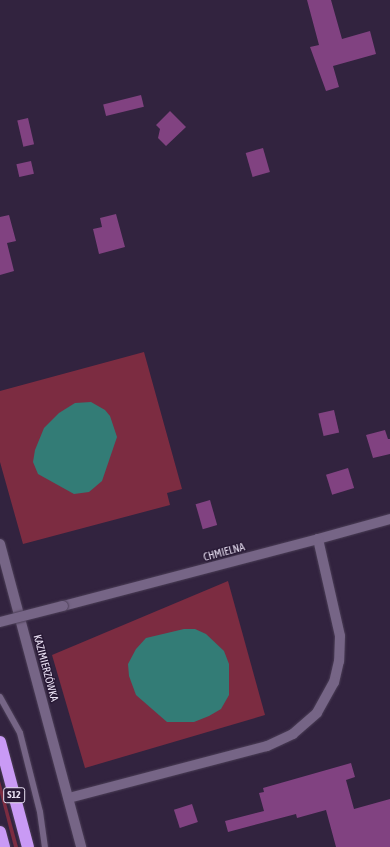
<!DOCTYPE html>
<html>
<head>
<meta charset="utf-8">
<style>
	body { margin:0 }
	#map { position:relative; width:390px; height:847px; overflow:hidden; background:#32233f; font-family:"Asap Condensed",sans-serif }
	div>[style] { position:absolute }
	.green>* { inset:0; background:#7c2c41 }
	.water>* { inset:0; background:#337c76 }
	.building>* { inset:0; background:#814281; transform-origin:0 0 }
	.roads { filter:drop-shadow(0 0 1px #4b3e56) drop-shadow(0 0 1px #4b3e56) }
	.lane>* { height:6px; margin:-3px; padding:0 3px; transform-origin:3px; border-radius:3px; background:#766586 }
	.street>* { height:10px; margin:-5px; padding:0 5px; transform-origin:5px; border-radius:5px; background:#766586 }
	.secondary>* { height:10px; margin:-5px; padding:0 5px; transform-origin:5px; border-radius:5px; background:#766586 }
	.highway>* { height:12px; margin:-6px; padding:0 6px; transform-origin:6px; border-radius:6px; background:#c99af5 }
	.bridges { filter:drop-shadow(0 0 1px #4b3e56) drop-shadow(0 0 1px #4b3e56) }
	.secondary-bridge>* { height:10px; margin:-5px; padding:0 5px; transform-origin:5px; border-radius:5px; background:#766586 }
	span { translate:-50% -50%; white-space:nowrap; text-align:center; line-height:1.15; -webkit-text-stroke:3px #281935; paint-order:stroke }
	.shield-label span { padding:1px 3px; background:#281935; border:1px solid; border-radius:3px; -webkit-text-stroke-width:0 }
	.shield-label { font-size:10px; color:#e9e0f3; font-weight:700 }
	.street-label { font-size:11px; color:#e9e0f3 }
</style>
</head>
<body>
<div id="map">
	<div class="green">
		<div style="clip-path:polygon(144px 352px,182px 489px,167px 493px,170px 505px,23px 544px,0 462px,0 391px)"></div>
		<div style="clip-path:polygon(228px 581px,265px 715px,85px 768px,52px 655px)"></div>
		<div style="clip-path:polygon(0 781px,18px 847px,14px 847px,0 793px)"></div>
	</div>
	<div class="water">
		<div style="clip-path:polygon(91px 402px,105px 410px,110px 416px,117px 437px,102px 481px,89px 492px,74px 494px,38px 474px,33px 462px,35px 450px,44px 428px,59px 413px,75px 403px)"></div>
		<div style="clip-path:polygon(184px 629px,195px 629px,206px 634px,224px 651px,229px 664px,229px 695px,221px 709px,209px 716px,194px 722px,167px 722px,136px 695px,129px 676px,128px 664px,136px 649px,146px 638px)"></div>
	</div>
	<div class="building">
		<div style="clip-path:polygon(307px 0,331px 0,342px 39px,370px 31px,376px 54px,333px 66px,339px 87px,326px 91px,310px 47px,319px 45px)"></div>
		<div style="left:141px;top:95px;width:12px;height:39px;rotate:76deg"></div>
		<div style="clip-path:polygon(170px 111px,186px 127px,166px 146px,158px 138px,160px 129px,156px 125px)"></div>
		<div style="left:28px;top:118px;width:27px;height:11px;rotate:77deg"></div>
		<div style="left:263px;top:148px;width:25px;height:18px;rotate:74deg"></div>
		<div style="left:31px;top:161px;width:13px;height:15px;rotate:77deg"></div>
		<div style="clip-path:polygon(116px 214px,125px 247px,99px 254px,93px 229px,102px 227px,100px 218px)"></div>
		<div style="clip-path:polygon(9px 215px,16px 241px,7px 243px,14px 271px,0 275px,0 217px)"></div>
		<div style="left:334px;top:410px;width:23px;height:16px;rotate:77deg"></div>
		<div style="clip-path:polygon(385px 430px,388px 439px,390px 439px,390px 454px,373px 458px,366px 435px)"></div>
		<div style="left:348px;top:468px;width:21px;height:23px;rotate:73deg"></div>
		<div style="left:210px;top:500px;width:26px;height:15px;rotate:74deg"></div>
		<div style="clip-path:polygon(351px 763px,355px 777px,346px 780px,354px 809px,390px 799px,390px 847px,336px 847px,326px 810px,297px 818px,296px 814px,228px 832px,225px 821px,264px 811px,259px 793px,264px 792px,263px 788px)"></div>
		<div style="left:192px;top:804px;width:19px;height:19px;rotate:72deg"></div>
	</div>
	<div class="roads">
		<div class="lane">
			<div style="left:0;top:697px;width:41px;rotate:60.9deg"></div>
			<div style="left:20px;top:733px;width:81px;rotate:75.8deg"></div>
			<div style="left:40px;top:812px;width:35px;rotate:82deg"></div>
		</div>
		<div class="street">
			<div style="left:318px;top:539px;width:75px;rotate:-15.5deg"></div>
		</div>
		<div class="secondary">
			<div style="left:0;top:544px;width:314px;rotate:75deg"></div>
			<div style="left:63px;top:606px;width:264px;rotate:-14.7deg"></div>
			<div style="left:318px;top:539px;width:99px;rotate:77.2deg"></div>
			<div style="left:340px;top:636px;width:25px;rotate:92deg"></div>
			<div style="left:339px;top:661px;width:22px;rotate:103deg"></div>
			<div style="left:334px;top:682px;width:35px;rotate:119deg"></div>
			<div style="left:317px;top:713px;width:32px;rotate:139deg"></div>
			<div style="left:293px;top:734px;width:29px;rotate:155deg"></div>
			<div style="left:267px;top:746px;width:205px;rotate:165.3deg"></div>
		</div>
		<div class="highway">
			<div style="left:0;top:742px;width:109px;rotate:75.1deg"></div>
			<div style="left:0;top:832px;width:16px;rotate:75deg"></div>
		</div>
	</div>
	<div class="bridges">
		<div class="secondary-bridge">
			<div style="left:0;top:622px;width:65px;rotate:-14.3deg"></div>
		</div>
	</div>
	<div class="shield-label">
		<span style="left:14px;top:795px">S12</span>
	</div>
	<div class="street-label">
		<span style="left:224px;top:552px;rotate:-15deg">CHMIELNA</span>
		<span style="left:46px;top:668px;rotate:75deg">KAZIMIERZÓWKA</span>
	</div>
</div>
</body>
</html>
